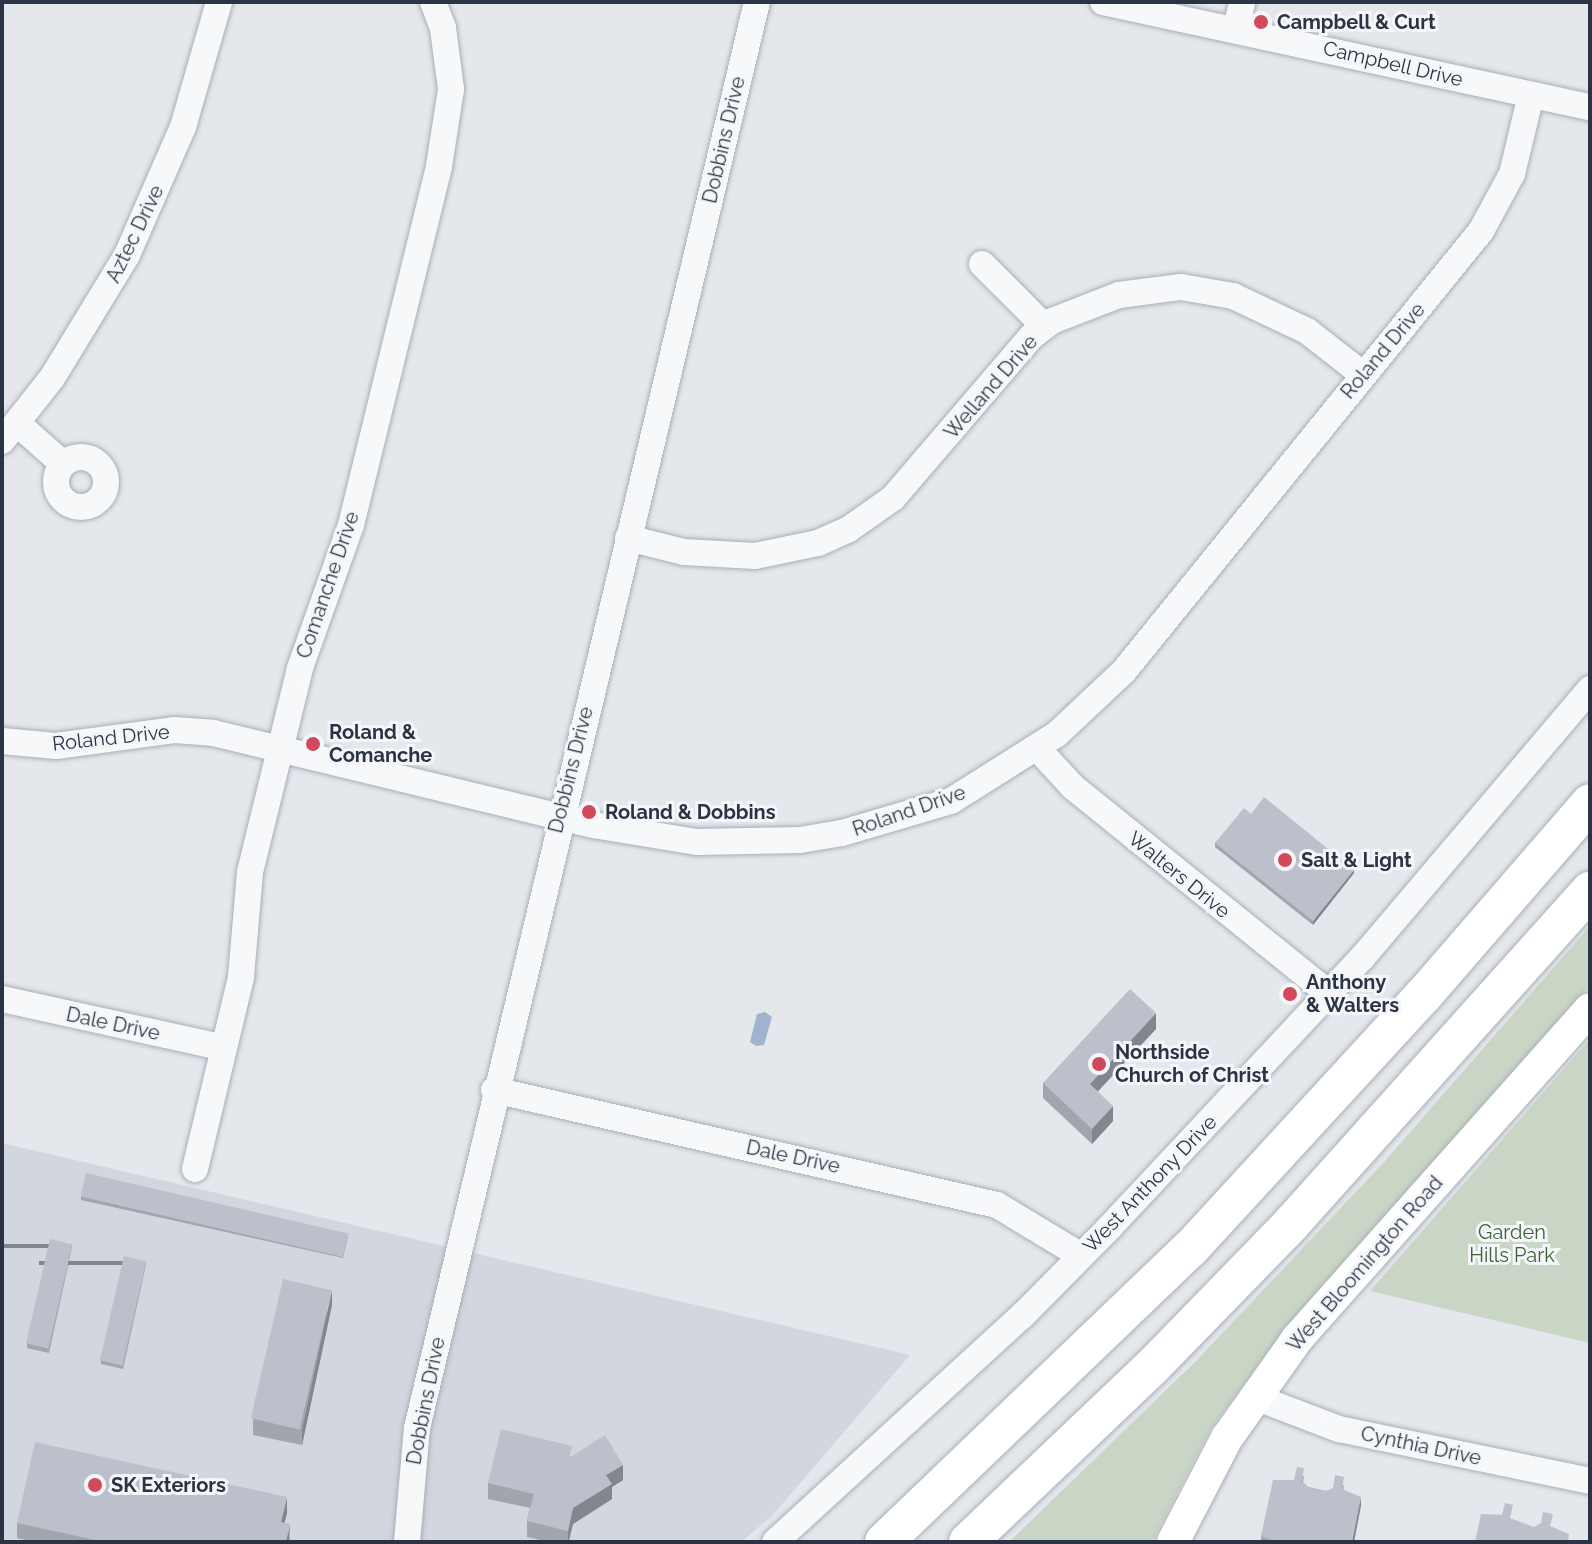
<!DOCTYPE html>
<html>
<head>
<meta charset="utf-8">
<style>
	body { margin:0 }
	#map { position:relative; width:1592px; height:1544px; overflow:hidden; background:#e4e7ec; font-family:Raleway,sans-serif }
	div>[style] { position:absolute }
	.built>* { inset:0; background:#d2d6de }
	.green>* { inset:0; background:#c9d6c5 }
	.water>* { inset:0; background:#9fb4cc }
	.roads { filter:drop-shadow(0 0 2px #a9aeb7) drop-shadow(0 0 2px #a9aeb7) }
	.minor>* { height:26px; margin:-13px; padding:0 13px; transform-origin:13px; border-radius:13px; background:#f7f8fa }
	.minor>.ring { margin:-13px; padding:0; box-sizing:content-box; background:none; border:26px solid #f7f8fa; border-radius:50% }
	.major>* { height:32px; margin:-16px; padding:0 16px; transform-origin:16px; border-radius:16px; background:#fff }
	.highway>* { height:38px; margin:-19px; padding:0 19px; transform-origin:19px; border-radius:19px; background:#fff }
	.wall>* { inset:0; background:#a1a5ae }
	.shaded-wall>* { inset:0; background:#83868d; transform-origin:0 0 }
	.building>* { inset:0; background:#bbc0ca; transform-origin:0 0 }
	.dots>* { width:22px; height:22px; translate:-50% -50%; box-sizing:border-box; border:4px solid #f4f6f9; border-radius:50% }
	span { translate:-50% -50%; white-space:nowrap; text-align:center; line-height:1.15; -webkit-text-stroke:6px #f4f6f9; paint-order:stroke }
	.poi-label { font-size:20px; color:#2b3445; font-weight:700 }
	.left { translate:0 -50%; text-align:left }
	.street-label { font-size:20px; color:#2b3445 }
	.park-label { font-size:20px; color:#3f6138 }
	.frame { position:absolute; inset:0; border:4px solid #2b3445; pointer-events:none }
</style>
</head>
<body>
<div id="map">
	<div class="built">
		<div style="clip-path:polygon(2px 1143px,910px 1355px,772px 1516px,741px 1542px,2px 1542px)"></div>
	</div>
	<div class="green">
		<div style="clip-path:polygon(1590px 926px,1590px 985px,1273px 1345px,1210px 1430px,1152px 1542px,1009px 1542px,1196px 1361px,1384px 1162px)"></div>
		<div style="clip-path:polygon(1590px 1039px,1590px 1343px,1370px 1291px)"></div>
	</div>
	<div class="water">
		<div style="clip-path:polygon(765px 1012px,772px 1017px,764px 1045px,756px 1046px,750px 1042px,757px 1014px)"></div>
	</div>
	<div class="roads">
		<div class="minor">
			<div style="left:1103px;top:2px;width:498px;rotate:12.2deg"></div>
			<div style="left:1236px;top:29px;width:28px;rotate:-77deg"></div>
			<div style="left:982px;top:264px;width:88px;rotate:45deg"></div>
			<div style="left:18px;top:424px;width:60px;rotate:41.6deg"></div>
			<div style="left:2px;top:441px;width:80px;rotate:-51.6deg"></div>
			<div style="left:52px;top:378px;width:144px;rotate:-58.6deg"></div>
			<div style="left:127px;top:255px;width:140px;rotate:-66.4deg"></div>
			<div style="left:183px;top:127px;width:130px;rotate:-73.9deg"></div>
			<div class="ring" style="left:56px;top:457px;width:24px;height:24px"></div>
			<div style="left:628px;top:538px;width:58px;rotate:14deg"></div>
			<div style="left:684px;top:552px;width:71px;rotate:3.2deg"></div>
			<div style="left:755px;top:556px;width:64px;rotate:-11.7deg"></div>
			<div style="left:818px;top:543px;width:34px;rotate:-24deg"></div>
			<div style="left:849px;top:529px;width:54px;rotate:-35.2deg"></div>
			<div style="left:893px;top:498px;width:213px;rotate:-49.4deg"></div>
			<div style="left:1032px;top:336px;width:25px;rotate:-37deg"></div>
			<div style="left:1052px;top:321px;width:72px;rotate:-21.2deg"></div>
			<div style="left:1119px;top:295px;width:63px;rotate:-7.4deg"></div>
			<div style="left:1181px;top:287px;width:53px;rotate:9.8deg"></div>
			<div style="left:1233px;top:296px;width:82px;rotate:25.3deg"></div>
			<div style="left:1307px;top:331px;width:70px;rotate:38deg"></div>
			<div style="left:2px;top:741px;width:54px;rotate:5.3deg"></div>
			<div style="left:56px;top:746px;width:119px;rotate:-7.7deg"></div>
			<div style="left:174px;top:730px;width:39px;rotate:4deg"></div>
			<div style="left:213px;top:733px;width:391px;rotate:13.6deg"></div>
			<div style="left:593px;top:825px;width:105px;rotate:9.3deg"></div>
			<div style="left:697px;top:842px;width:103px;rotate:-1.1deg"></div>
			<div style="left:800px;top:840px;width:43px;rotate:-9.5deg"></div>
			<div style="left:842px;top:833px;width:114px;rotate:-16.4deg"></div>
			<div style="left:951px;top:801px;width:125px;rotate:-32.3deg"></div>
			<div style="left:1057px;top:734px;width:92px;rotate:-43.2deg"></div>
			<div style="left:1124px;top:671px;width:567px;rotate:-50.95deg"></div>
			<div style="left:1481px;top:231px;width:65px;rotate:-61.5deg"></div>
			<div style="left:1512px;top:174px;width:81px;rotate:-76.5deg"></div>
			<div style="left:1038px;top:749px;width:52px;rotate:47.4deg"></div>
			<div style="left:1073px;top:787px;width:328px;rotate:38.9deg"></div>
			<div style="left:2px;top:999px;width:227px;rotate:12.4deg"></div>
			<div style="left:494px;top:1090px;width:516px;rotate:12.88deg"></div>
			<div style="left:997px;top:1205px;width:97px;rotate:31.1deg"></div>
			<div style="left:195px;top:1169px;width:197px;rotate:-76.5deg"></div>
			<div style="left:241px;top:977px;width:105px;rotate:-85.1deg"></div>
			<div style="left:250px;top:872px;width:210px;rotate:-76.2deg"></div>
			<div style="left:300px;top:668px;width:152px;rotate:-70.4deg"></div>
			<div style="left:351px;top:525px;width:370px;rotate:-76.2deg"></div>
			<div style="left:439px;top:166px;width:78px;rotate:-81.1deg"></div>
			<div style="left:451px;top:89px;width:62px;rotate:-97.5deg"></div>
			<div style="left:443px;top:28px;width:28px;rotate:-111deg"></div>
			<div style="left:1255px;top:1397px;width:90px;rotate:20.9deg"></div>
			<div style="left:1339px;top:1429px;width:256px;rotate:11.7deg"></div>
			<div style="left:407px;top:1542px;width:114px;rotate:-85deg"></div>
			<div style="left:417px;top:1428px;width:1466px;rotate:-76.59deg"></div>
			<div style="left:775px;top:1542px;width:335px;rotate:-42.5deg"></div>
			<div style="left:1022px;top:1316px;width:125px;rotate:-45.3deg"></div>
			<div style="left:1110px;top:1227px;width:369px;rotate:-46.9deg"></div>
			<div style="left:1362px;top:958px;width:353px;rotate:-49.7deg"></div>
		</div>
		<div class="major">
			<div style="left:1173px;top:1542px;width:117px;rotate:-62.6deg"></div>
			<div style="left:1227px;top:1438px;width:121px;rotate:-54.7deg"></div>
			<div style="left:1297px;top:1339px;width:441px;rotate:-48.4deg"></div>
		</div>
		<div class="highway">
			<div style="left:884px;top:1542px;width:424px;rotate:-43.8deg"></div>
			<div style="left:1190px;top:1249px;width:344px;rotate:-47.4deg"></div>
			<div style="left:1423px;top:996px;width:255px;rotate:-49.1deg"></div>
			<div style="left:968px;top:1542px;width:255px;rotate:-43.6deg"></div>
			<div style="left:1153px;top:1366px;width:198px;rotate:-45.8deg"></div>
			<div style="left:1291px;top:1224px;width:448px;rotate:-48.1deg"></div>
		</div>
	</div>
	<div class="wall">
		<div style="clip-path:polygon(1251px 814px,1354px 873px,1313px 925px,1215px 847px,1215px 843px)"></div>
		<div style="clip-path:polygon(1156px 1029px,1097px 1091px,1113px 1121px,1092px 1144px,1043px 1098px,1043px 1083px)"></div>
		<div style="clip-path:polygon(81px 1196px,348px 1236px,343px 1258px,81px 1200px)"></div>
		<div style="clip-path:polygon(72px 1248px,49px 1353px,27px 1348px,27px 1344px)"></div>
		<div style="clip-path:polygon(146px 1265px,123px 1369px,101px 1364px,101px 1360px)"></div>
		<div style="clip-path:polygon(332px 1305px,302px 1445px,253px 1435px,253px 1419px)"></div>
		<div style="clip-path:polygon(572px 1456px,623px 1480px,612px 1487px,612px 1499px,573px 1524px,569px 1542px,550px 1542px,527px 1537px,527px 1521px,530px 1508px,488px 1499px,488px 1483px)"></div>
		<div style="clip-path:polygon(1304px 1476px,1303px 1482px,1308px 1487px,1326px 1491px,1344px 1485px,1343px 1489px,1361px 1505px,1354px 1542px,1261px 1542px,1261px 1536px,1294px 1480px)"></div>
		<div style="clip-path:polygon(287px 1513px,284px 1523px,290px 1539px,289px 1542px,34px 1542px,17px 1538px,17px 1523px)"></div>
	</div>
	<div class="shaded-wall">
		<div style="clip-path:polygon(1354px 870px,1354px 873px,1313px 925px,1313px 921px)"></div>
		<div style="clip-path:polygon(1156px 1013px,1156px 1029px,1090px 1100px,1090px 1084px)"></div>
		<div style="clip-path:polygon(1113px 1106px,1113px 1121px,1092px 1144px,1092px 1129px)"></div>
		<div style="left:72px;top:1244px;width:4px;height:107px;rotate:90deg"></div>
		<div style="left:146px;top:1261px;width:4px;height:107px;rotate:90deg"></div>
		<div style="clip-path:polygon(332px 1290px,332px 1305px,302px 1445px,302px 1430px)"></div>
		<div style="clip-path:polygon(623px 1465px,623px 1480px,612px 1487px,612px 1499px,573px 1524px,568px 1542px,568px 1531px,573px 1508px,606px 1475px)"></div>
		<div style="clip-path:polygon(287px 1497px,287px 1513px,281px 1538px,281px 1522px)"></div>
		<div style="clip-path:polygon(1361px 1497px,1361px 1505px,1354px 1542px,1352px 1542px)"></div>
		<div style="clip-path:polygon(290px 1524px,289px 1542px,286px 1542px)"></div>
	</div>
	<div class="building">
		<div style="clip-path:polygon(1264px 797px,1354px 870px,1313px 921px,1215px 843px,1244px 808px,1251px 814px)"></div>
		<div style="clip-path:polygon(1130px 989px,1156px 1013px,1090px 1084px,1113px 1106px,1092px 1129px,1043px 1083px)"></div>
		<div style="left:86px;top:1173px;width:269px;height:24px;rotate:13deg"></div>
		<div style="left:50px;top:1239px;width:23px;height:107px;rotate:13deg"></div>
		<div style="left:124px;top:1256px;width:23px;height:107px;rotate:13deg"></div>
		<div style="left:283px;top:1279px;width:50px;height:143px;rotate:13deg"></div>
		<div style="clip-path:polygon(501px 1429px,572px 1446px,569px 1458px,605px 1435px,623px 1465px,606px 1475px,612px 1484px,573px 1508px,568px 1531px,527px 1521px,534px 1494px,488px 1483px)"></div>
		<div style="clip-path:polygon(35px 1442px,287px 1497px,281px 1522px,290px 1524px,286px 1542px,104px 1542px,17px 1523px)"></div>
		<div style="clip-path:polygon(1297px 1467px,1304px 1468px,1302px 1481px,1308px 1487px,1326px 1491px,1333px 1488px,1335px 1475px,1344px 1477px,1342px 1489px,1361px 1497px,1352px 1542px,1275px 1542px,1261px 1536px,1273px 1480px,1294px 1480px)"></div>
		<div style="clip-path:polygon(1505px 1503px,1513px 1505px,1510px 1518px,1534px 1527px,1541px 1523px,1543px 1512px,1553px 1514px,1550px 1526px,1569px 1534px,1568px 1542px,1475px 1542px,1481px 1514px,1502px 1515px)"></div>
	</div>
	<div class="dots">
		<div style="left:1261px;top:22px;background:#d1495b"></div>
		<div style="left:313px;top:744px;background:#d1495b"></div>
		<div style="left:589px;top:812px;background:#d1495b"></div>
		<div style="left:1285px;top:860px;background:#d1495b"></div>
		<div style="left:1290px;top:994px;background:#d1495b"></div>
		<div style="left:1099px;top:1064px;background:#d1495b"></div>
		<div style="left:95px;top:1485px;background:#d1495b"></div>
	</div>
	<div class="poi-label">
		<span class="left" style="left:1277px;top:22px">Campbell &amp; Curt</span>
		<span class="left" style="left:329px;top:744px">Roland &amp;<br>Comanche</span>
		<span class="left" style="left:605px;top:812px">Roland &amp; Dobbins</span>
		<span class="left" style="left:1301px;top:860px">Salt &amp; Light</span>
		<span class="left" style="left:1306px;top:994px">Anthony<br>&amp; Walters</span>
		<span class="left" style="left:1115px;top:1064px">Northside<br>Church of Christ</span>
		<span class="left" style="left:111px;top:1485px">SK Exteriors</span>
	</div>
	<div class="street-label">
		<span style="left:1393px;top:64px;rotate:13deg">Campbell Drive</span>
		<span style="left:724px;top:140px;rotate:-77deg">Dobbins Drive</span>
		<span style="left:135px;top:234px;rotate:-64deg">Aztec Drive</span>
		<span style="left:1383px;top:351px;rotate:-50deg">Roland Drive</span>
		<span style="left:991px;top:387px;rotate:-49deg">Welland Drive</span>
		<span style="left:328px;top:585px;rotate:-71deg">Comanche Drive</span>
		<span style="left:111px;top:738px;rotate:-6deg">Roland Drive</span>
		<span style="left:571px;top:770px;rotate:-76deg">Dobbins Drive</span>
		<span style="left:909px;top:811px;rotate:-19deg">Roland Drive</span>
		<span style="left:1179px;top:875px;rotate:39deg">Walters Drive</span>
		<span style="left:113px;top:1024px;rotate:12deg">Dale Drive</span>
		<span style="left:793px;top:1157px;rotate:12deg">Dale Drive</span>
		<span style="left:1150px;top:1184px;rotate:-46deg">West Anthony Drive</span>
		<span style="left:1365px;top:1264px;rotate:-49deg">West Bloomington Road</span>
		<span style="left:426px;top:1401px;rotate:-79deg">Dobbins Drive</span>
		<span style="left:1421px;top:1446px;rotate:12deg">Cynthia Drive</span>
	</div>
	<div class="park-label">
		<span style="left:1512px;top:1244px">Garden<br>Hills Park</span>
	</div>
	<div class="frame"></div>
</div>
</body>
</html>
